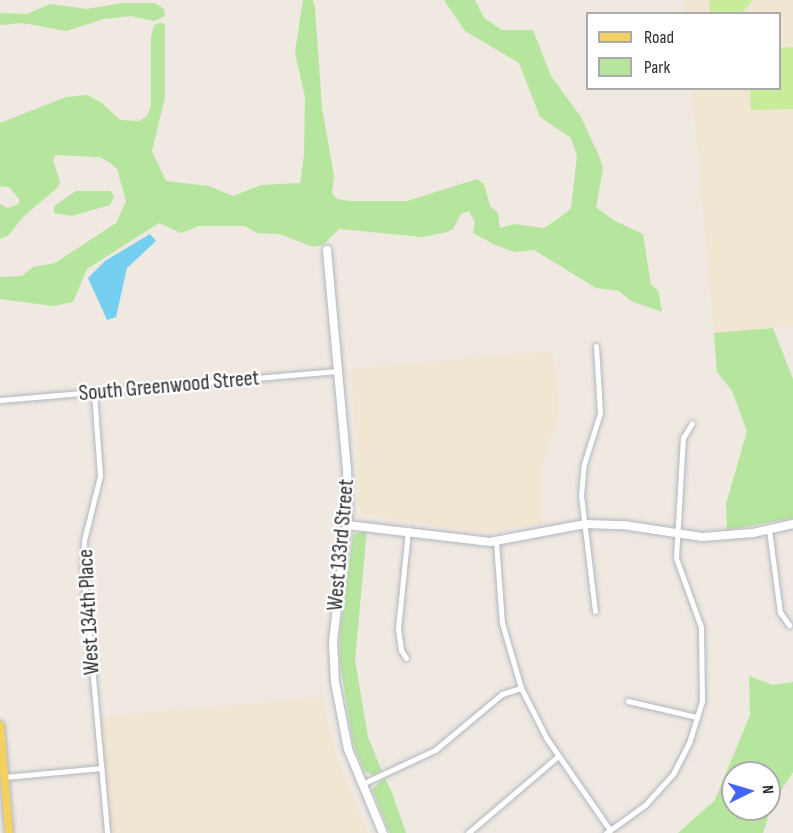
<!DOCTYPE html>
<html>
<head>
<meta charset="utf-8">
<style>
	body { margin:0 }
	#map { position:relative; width:793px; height:833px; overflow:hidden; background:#efe9e1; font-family:"Sofia Sans Condensed",sans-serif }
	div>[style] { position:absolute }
	.education>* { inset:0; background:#f0e6d1 }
	.green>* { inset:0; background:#b6e59e }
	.pitch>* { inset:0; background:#c9ec9a }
	.water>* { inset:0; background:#75cff0 }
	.roads { filter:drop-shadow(0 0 2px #b4b7c1) drop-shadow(0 0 2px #b4b7c1) }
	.street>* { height:5px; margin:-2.5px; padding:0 2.5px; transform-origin:2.5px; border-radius:2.5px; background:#fff }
	.secondary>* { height:8px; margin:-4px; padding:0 4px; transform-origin:4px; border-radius:4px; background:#fff }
	.primary>* { height:8px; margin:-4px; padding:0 4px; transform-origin:4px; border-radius:4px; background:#f2d163 }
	span { translate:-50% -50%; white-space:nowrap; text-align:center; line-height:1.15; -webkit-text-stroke:5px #fff; paint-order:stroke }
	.street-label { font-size:22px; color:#2e2e2e }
	.legend { position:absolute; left:586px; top:12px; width:195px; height:78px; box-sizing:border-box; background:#fff; border:2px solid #ababab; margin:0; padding:8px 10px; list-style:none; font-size:18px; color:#2e2e2e }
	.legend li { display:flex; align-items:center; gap:12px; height:30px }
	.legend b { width:30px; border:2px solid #ababab }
	.north { position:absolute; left:721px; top:761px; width:60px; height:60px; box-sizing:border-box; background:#fff; border:2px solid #ababab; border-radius:50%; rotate:85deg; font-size:16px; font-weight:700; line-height:24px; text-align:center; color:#2e2e2e }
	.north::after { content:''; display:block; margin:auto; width:21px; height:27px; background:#4264fb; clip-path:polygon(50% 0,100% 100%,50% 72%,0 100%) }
</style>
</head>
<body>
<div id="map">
	<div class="education">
		<div style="clip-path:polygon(684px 0,793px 0,793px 326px,714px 333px,692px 89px,780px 88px,780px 14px,685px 13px)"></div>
		<div style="clip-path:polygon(552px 351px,560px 409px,541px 469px,541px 523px,483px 533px,360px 514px,351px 369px)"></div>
		<div style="clip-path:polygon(323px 697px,336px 755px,368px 833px,109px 833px,99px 717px)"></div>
	</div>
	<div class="green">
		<div style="clip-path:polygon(303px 0,313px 0,315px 7px,322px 108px,334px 176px,332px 193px,337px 199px,350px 201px,407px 201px,477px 179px,484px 184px,490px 206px,498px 213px,500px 228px,514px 224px,544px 228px,562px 216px,571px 208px,577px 156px,571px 138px,540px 117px,519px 63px,465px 31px,444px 0,475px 0,484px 18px,502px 30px,533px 30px,551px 76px,581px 117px,600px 158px,603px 169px,596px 207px,613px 220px,643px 234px,651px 285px,658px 290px,662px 312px,631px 301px,619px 291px,596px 288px,534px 250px,514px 252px,495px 245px,473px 233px,475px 222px,469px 211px,461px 214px,453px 229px,447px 232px,423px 237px,339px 229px,323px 245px,313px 247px,280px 234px,257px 233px,245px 226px,199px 226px,181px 233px,159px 223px,87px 269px,73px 302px,53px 306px,0 299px,0 277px,22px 276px,33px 267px,55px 263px,116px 223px,126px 201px,117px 169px,109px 162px,99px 157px,56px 155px,53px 160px,60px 182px,57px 188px,23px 217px,9px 235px,0 239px,0 204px,8px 208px,19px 204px,19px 199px,9px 187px,0 186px,0 123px,66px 97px,87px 95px,102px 103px,120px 120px,139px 121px,147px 116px,151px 105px,151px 37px,154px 25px,160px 23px,165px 24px,165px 97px,152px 151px,166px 181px,209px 186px,233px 196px,261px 185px,300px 183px,304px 155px,305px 98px,295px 52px)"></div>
		<div style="clip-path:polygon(122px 3px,155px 3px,164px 9px,165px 16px,154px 21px,131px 16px,104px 19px,66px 31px,23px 23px,0 25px,0 13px,27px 14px,50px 4px,87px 9px)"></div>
		<div style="clip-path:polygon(76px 191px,111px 191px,114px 197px,110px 205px,72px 216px,54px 213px,54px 206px)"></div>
		<div style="clip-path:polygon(773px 328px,793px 379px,793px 518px,727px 530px,726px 504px,747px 431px,732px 391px,717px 372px,714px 333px)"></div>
		<div style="clip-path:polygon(367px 530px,355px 660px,368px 737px,382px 771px,373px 775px,364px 771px,353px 743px,340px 663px,340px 632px,353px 535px)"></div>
		<div style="clip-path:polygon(evenodd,749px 676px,773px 685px,793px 682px,793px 772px,772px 805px,763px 833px,678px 833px,715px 800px,750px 715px,749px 676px,733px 773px,769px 773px,769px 809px,733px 809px,733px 773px)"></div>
		<div style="clip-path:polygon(385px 778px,392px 793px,406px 833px,390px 833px,372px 789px)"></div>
	</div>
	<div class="pitch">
		<div style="clip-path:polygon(709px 0,753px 0,743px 12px,710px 14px)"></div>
		<div style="clip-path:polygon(793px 47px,793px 109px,751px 110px,750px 89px,780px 88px,780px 48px)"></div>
	</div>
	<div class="water">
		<div style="clip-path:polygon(150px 234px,156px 241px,127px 268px,116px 317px,107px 320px,88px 278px,105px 261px)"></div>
	</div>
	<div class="roads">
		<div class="street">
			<div style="left:94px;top:392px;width:84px;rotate:85.9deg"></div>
			<div style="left:100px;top:476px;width:66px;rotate:104deg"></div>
			<div style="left:84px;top:540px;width:27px;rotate:92deg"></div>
			<div style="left:83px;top:567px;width:267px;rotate:84.8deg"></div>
			<div style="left:0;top:400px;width:339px;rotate:-4.9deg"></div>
			<div style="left:769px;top:530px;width:83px;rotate:82.4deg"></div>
			<div style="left:780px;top:612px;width:16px;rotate:55deg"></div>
			<div style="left:496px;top:542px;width:81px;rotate:85.8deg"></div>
			<div style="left:502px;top:623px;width:68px;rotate:73.7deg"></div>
			<div style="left:521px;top:688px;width:57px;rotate:63deg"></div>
			<div style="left:547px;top:739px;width:111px;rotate:55.3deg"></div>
			<div style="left:595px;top:611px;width:116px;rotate:-96.9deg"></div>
			<div style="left:581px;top:496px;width:32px;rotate:-85deg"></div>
			<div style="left:584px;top:464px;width:53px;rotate:-72.6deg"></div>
			<div style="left:600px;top:413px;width:67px;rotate:-93.4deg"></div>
			<div style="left:406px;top:658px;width:9px;rotate:-122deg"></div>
			<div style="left:401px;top:650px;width:21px;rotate:-98deg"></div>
			<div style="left:398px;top:629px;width:100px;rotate:-84.2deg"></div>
			<div style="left:628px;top:701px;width:71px;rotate:13.1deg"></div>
			<div style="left:5px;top:777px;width:97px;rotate:-5.3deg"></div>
			<div style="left:362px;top:784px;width:81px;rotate:-25deg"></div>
			<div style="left:435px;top:750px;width:87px;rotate:-39.9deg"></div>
			<div style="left:502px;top:694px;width:20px;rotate:-18deg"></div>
			<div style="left:468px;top:833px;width:118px;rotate:-40.5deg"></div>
			<div style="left:606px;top:833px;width:48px;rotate:-35.7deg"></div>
			<div style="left:645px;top:805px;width:42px;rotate:-47.9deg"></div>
			<div style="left:673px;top:774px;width:35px;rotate:-63deg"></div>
			<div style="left:689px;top:743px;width:44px;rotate:-72.8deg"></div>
			<div style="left:702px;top:701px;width:74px;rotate:-90.8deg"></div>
			<div style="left:701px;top:627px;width:73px;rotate:-109.9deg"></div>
			<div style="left:676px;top:558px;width:120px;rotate:-86.7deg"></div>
			<div style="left:683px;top:438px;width:17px;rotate:-59deg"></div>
		</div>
		<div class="secondary">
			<div style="left:327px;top:250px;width:219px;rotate:84.8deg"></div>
			<div style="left:347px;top:468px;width:46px;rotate:88.8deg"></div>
			<div style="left:348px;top:514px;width:129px;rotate:96.7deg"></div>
			<div style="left:333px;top:642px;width:40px;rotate:87.1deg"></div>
			<div style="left:335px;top:682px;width:68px;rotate:79deg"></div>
			<div style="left:348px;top:749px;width:91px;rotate:67.4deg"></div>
			<div style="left:347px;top:525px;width:144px;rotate:6.8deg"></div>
			<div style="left:490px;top:542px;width:97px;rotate:-10.7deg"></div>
			<div style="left:585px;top:524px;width:38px;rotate:2deg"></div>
			<div style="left:623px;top:525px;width:80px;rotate:8.6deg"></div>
			<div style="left:702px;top:537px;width:51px;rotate:-4.5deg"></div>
			<div style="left:753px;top:533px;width:41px;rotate:-12.7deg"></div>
		</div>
		<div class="primary">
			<div style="left:0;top:725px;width:108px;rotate:85.2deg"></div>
		</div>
	</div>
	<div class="street-label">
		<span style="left:169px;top:386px;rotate:-5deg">South Greenwood Street</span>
		<span style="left:341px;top:545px;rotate:-85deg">West 133rd Street</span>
		<span style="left:89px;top:612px;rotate:-93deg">West 134th Place</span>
	</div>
	<ul class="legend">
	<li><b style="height:8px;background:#f2d163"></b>Road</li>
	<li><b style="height:16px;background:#b6e59e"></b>Park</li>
	</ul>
	<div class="north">N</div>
</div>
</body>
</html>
